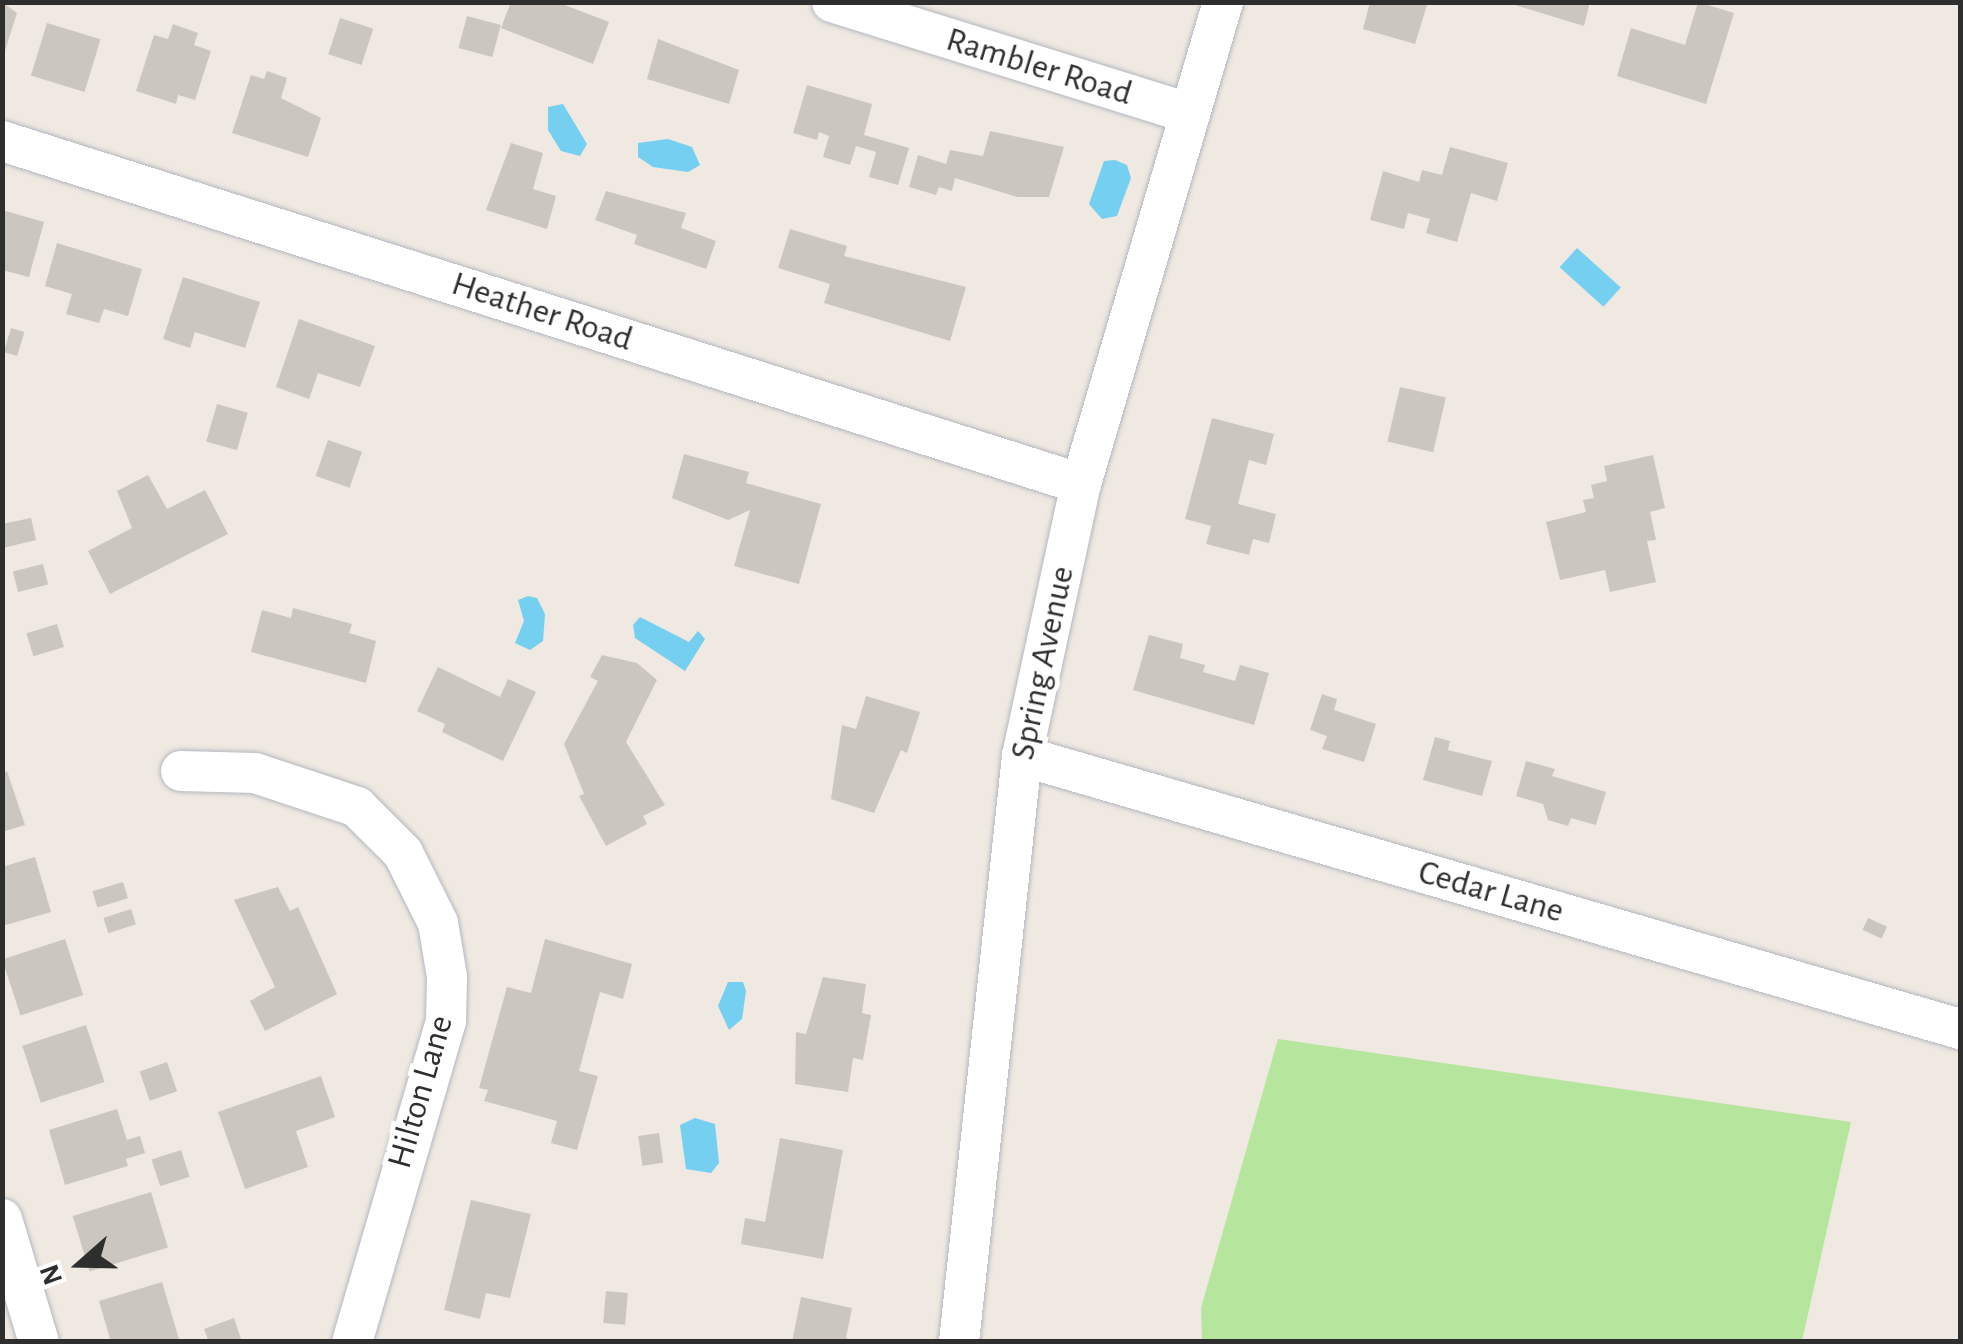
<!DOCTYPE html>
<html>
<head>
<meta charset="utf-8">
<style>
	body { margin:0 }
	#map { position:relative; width:1963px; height:1344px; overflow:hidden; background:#efe9e1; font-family:"Alegreya Sans",sans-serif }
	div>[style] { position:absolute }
	.green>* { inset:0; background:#b6e59e }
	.water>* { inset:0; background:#75cff0; transform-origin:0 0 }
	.building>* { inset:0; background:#cbc7bf; transform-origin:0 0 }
	.roads { filter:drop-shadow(0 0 2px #b4b7c1) drop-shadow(0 0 2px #b4b7c1) }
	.street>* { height:40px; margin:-20px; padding:0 20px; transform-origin:20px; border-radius:20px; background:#fff }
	span { translate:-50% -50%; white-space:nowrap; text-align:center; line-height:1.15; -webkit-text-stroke:10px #fff; paint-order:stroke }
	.street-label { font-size:35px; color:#2e2e2e }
	.frame { position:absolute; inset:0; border:5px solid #2e2e2e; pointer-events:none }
	.north { position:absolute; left:30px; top:1214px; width:100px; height:100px; -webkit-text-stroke:8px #fff; paint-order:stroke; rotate:250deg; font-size:28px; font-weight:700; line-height:40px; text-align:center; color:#2e2e2e }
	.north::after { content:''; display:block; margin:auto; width:35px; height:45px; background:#2e2e2e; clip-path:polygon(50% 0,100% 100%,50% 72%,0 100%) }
</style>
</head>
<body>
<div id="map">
	<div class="green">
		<div style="clip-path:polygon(1278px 1039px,1851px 1122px,1802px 1341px,1202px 1341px,1201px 1308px)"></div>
	</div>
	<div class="water">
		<div style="clip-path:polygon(563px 104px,587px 144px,580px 156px,561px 151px,548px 130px,548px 107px)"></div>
		<div style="clip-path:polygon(668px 139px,692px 147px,700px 165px,688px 172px,653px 167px,638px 157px,638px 143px)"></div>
		<div style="clip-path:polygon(1115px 160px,1127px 165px,1131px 178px,1117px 216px,1102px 219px,1089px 204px,1104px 161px)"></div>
		<div style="left:1577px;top:248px;width:59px;height:26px;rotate:42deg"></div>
		<div style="clip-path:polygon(528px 596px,537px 598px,545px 614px,543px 641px,530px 650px,515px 643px,524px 621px,518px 600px)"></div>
		<div style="clip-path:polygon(640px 617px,689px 642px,698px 631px,705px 639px,685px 671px,635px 638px,633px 625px)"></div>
		<div style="clip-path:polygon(728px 982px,743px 982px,746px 991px,742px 1019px,729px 1030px,718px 1006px)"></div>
		<div style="clip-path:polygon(695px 1118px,715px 1124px,719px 1163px,711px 1173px,686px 1169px,680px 1125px)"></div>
	</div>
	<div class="building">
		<div style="clip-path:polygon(2px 2px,17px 13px,3px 57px,2px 57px)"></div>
		<div style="clip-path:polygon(511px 2px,557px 2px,609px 22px,593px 64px,501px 28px)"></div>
		<div style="clip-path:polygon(1370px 2px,1428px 2px,1415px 44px,1363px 29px)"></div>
		<div style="clip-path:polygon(1505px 2px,1590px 2px,1584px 26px)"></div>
		<div style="clip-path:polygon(1698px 2px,1734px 13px,1706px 104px,1617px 76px,1631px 28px,1685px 45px)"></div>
		<div style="left:467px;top:16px;width:35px;height:33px;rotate:15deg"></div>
		<div style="left:340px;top:18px;width:35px;height:38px;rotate:18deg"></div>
		<div style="left:47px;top:23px;width:56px;height:55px;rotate:17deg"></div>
		<div style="clip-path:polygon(173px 24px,198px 33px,194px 45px,211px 51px,195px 100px,178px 95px,176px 104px,136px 91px,154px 35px,168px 39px)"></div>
		<div style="clip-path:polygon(658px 39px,739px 70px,729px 104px,647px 79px)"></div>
		<div style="clip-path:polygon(267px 71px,287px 78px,281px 98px,321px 118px,308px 157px,232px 133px,251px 75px,264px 79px)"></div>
		<div style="clip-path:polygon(807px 85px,872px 104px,864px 135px,909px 148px,898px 185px,869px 177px,876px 152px,856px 146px,850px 165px,823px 157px,829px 136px,819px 132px,817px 140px,793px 133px)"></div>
		<div style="clip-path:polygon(990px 131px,1064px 147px,1049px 197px,1017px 197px,955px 178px,952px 191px,939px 187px,936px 195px,909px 187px,918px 155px,946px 164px,950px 150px,983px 156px)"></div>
		<div style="clip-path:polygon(511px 143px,543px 153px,533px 189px,556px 196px,547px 229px,486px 210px)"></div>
		<div style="clip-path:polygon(1450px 147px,1508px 163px,1497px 201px,1471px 193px,1457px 242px,1426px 233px,1430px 219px,1408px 213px,1404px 229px,1370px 220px,1383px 171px,1419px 182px,1422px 170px,1442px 175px)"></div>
		<div style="clip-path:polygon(606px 191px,686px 213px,681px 228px,716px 241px,706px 269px,634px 244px,637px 235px,595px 220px)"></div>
		<div style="clip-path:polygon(2px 210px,44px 222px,29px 277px,2px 270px)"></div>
		<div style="clip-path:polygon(790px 229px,847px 246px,844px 256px,966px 287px,950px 341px,824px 303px,830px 284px,778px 268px)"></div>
		<div style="clip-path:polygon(57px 243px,142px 269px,128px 316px,104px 309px,99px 323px,66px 314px,72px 294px,45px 286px)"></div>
		<div style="clip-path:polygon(183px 277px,260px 302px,245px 348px,195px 332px,190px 348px,163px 339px)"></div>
		<div style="clip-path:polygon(299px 319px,375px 346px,360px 387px,318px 373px,309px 399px,276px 387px)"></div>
		<div style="left:11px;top:328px;width:14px;height:25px;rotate:17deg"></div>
		<div style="left:1400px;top:387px;width:47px;height:56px;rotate:13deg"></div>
		<div style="left:217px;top:404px;width:32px;height:39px;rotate:16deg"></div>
		<div style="clip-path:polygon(1212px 418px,1274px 434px,1266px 465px,1249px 460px,1238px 504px,1276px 514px,1269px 543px,1253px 539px,1249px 555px,1206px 544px,1211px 526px,1185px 519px)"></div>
		<div style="left:328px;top:440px;width:36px;height:38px;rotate:19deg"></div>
		<div style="clip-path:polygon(684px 454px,749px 472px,746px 483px,821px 504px,799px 584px,734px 566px,750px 510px,728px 520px,672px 498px)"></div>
		<div style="clip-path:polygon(1653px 455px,1665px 508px,1650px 512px,1656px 540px,1647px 541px,1656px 582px,1610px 592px,1605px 570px,1560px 580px,1546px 522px,1586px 512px,1583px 500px,1594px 498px,1591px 485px,1607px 481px,1604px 466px)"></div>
		<div style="clip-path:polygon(148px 475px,167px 509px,205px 490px,228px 534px,110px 594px,88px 551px,132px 528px,117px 491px)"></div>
		<div style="clip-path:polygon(31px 518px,36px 540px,3px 548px,2px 524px)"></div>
		<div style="left:43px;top:564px;width:21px;height:31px;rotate:76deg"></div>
		<div style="clip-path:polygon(293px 608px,352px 624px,349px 633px,376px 641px,366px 683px,251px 652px,262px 610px,291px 618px)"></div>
		<div style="left:57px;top:624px;width:24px;height:32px;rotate:73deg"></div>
		<div style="clip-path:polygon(1149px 635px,1183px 644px,1180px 658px,1205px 665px,1203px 672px,1235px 681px,1240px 665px,1269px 673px,1254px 725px,1133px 690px)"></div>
		<div style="clip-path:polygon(602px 655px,637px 663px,657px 680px,626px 742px,665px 805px,643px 816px,647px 824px,606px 846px,579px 796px,584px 794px,564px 744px,598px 681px,590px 677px)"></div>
		<div style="clip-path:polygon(438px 667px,500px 697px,508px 679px,536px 692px,503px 761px,442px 732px,445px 724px,417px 711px)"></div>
		<div style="clip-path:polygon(1322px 694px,1337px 699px,1334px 710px,1376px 724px,1364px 762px,1322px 749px,1327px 736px,1310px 730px)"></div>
		<div style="clip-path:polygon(866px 696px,920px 712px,907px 753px,901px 750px,874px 813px,831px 799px,842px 725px,856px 729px)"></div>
		<div style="clip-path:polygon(1435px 737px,1450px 741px,1448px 750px,1492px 761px,1482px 796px,1423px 780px)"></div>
		<div style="clip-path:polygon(1526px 761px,1555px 769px,1552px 776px,1606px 792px,1596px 825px,1571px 818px,1568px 826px,1548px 820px,1543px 804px,1516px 796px)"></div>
		<div style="clip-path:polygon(7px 771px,25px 825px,2px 832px,2px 773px)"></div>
		<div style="clip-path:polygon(35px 857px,51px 912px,2px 926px,2px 867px)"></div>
		<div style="left:123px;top:882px;width:17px;height:32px;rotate:73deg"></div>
		<div style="clip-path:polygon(278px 887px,290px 911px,298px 907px,337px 994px,265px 1031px,250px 1001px,275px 987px,234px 900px)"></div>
		<div style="left:131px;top:909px;width:16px;height:29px;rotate:72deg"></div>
		<div style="left:1868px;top:918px;width:21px;height:13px;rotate:25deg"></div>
		<div style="left:65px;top:939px;width:59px;height:66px;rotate:72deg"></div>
		<div style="clip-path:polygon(545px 939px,632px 964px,623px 999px,600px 992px,579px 1071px,598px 1076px,577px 1150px,551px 1143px,557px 1121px,484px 1101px,488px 1090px,479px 1088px,507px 987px,531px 993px)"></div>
		<div style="clip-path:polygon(823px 977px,866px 984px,862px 1013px,871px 1015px,863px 1060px,853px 1058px,848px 1092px,795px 1084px,796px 1032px,806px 1034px)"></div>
		<div style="left:86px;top:1025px;width:60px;height:67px;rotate:72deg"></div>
		<div style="left:167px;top:1062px;width:31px;height:29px;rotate:71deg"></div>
		<div style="clip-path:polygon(321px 1076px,335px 1117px,296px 1131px,308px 1167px,245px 1189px,218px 1112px)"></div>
		<div style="clip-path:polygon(117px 1109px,127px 1140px,140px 1136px,145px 1153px,126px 1159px,128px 1166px,65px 1185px,49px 1130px)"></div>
		<div style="left:659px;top:1133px;width:30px;height:21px;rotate:82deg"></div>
		<div style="clip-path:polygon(780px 1138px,843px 1150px,823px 1259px,741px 1244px,745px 1218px,765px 1222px)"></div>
		<div style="left:181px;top:1150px;width:28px;height:31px;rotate:72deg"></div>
		<div style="left:151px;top:1192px;width:58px;height:82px;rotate:73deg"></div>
		<div style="clip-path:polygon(471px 1200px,531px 1214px,510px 1298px,486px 1293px,480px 1319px,444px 1310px)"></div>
		<div style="clip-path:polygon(162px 1282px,179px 1339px,111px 1342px,99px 1301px)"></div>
		<div style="left:606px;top:1291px;width:22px;height:32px;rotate:5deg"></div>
		<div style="clip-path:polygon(801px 1297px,852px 1308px,846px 1338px,854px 1342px,792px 1342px)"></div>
		<div style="clip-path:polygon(234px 1318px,242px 1342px,209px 1342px,204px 1329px)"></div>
	</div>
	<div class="roads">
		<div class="street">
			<div style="left:832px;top:2px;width:374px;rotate:17.3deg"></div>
			<div style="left:2px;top:141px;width:1132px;rotate:17.63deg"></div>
			<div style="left:1022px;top:756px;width:977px;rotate:16.23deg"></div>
			<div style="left:181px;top:771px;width:74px;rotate:1.5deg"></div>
			<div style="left:255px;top:773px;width:108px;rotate:18.4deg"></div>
			<div style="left:357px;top:807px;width:65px;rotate:45deg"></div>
			<div style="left:403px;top:853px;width:78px;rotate:63.4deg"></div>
			<div style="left:438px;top:923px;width:55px;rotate:80.5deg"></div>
			<div style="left:447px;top:977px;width:44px;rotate:91.3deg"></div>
			<div style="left:446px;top:1021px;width:334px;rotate:106.3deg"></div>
			<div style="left:2px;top:1219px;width:128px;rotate:73.3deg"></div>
			<div style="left:959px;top:1342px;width:589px;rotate:-83.86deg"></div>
			<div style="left:1022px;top:756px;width:278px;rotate:-77.8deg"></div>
			<div style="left:1081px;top:484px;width:502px;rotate:-73.58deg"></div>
		</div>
	</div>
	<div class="street-label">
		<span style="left:1039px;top:67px;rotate:17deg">Rambler Road</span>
		<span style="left:542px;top:312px;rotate:18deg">Heather Road</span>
		<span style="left:1043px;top:663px;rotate:-78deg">Spring Avenue</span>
		<span style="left:1491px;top:892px;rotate:16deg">Cedar Lane</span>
		<span style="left:421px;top:1092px;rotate:-74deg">Hilton Lane</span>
	</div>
	<div class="frame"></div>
	<div class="north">N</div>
</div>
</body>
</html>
